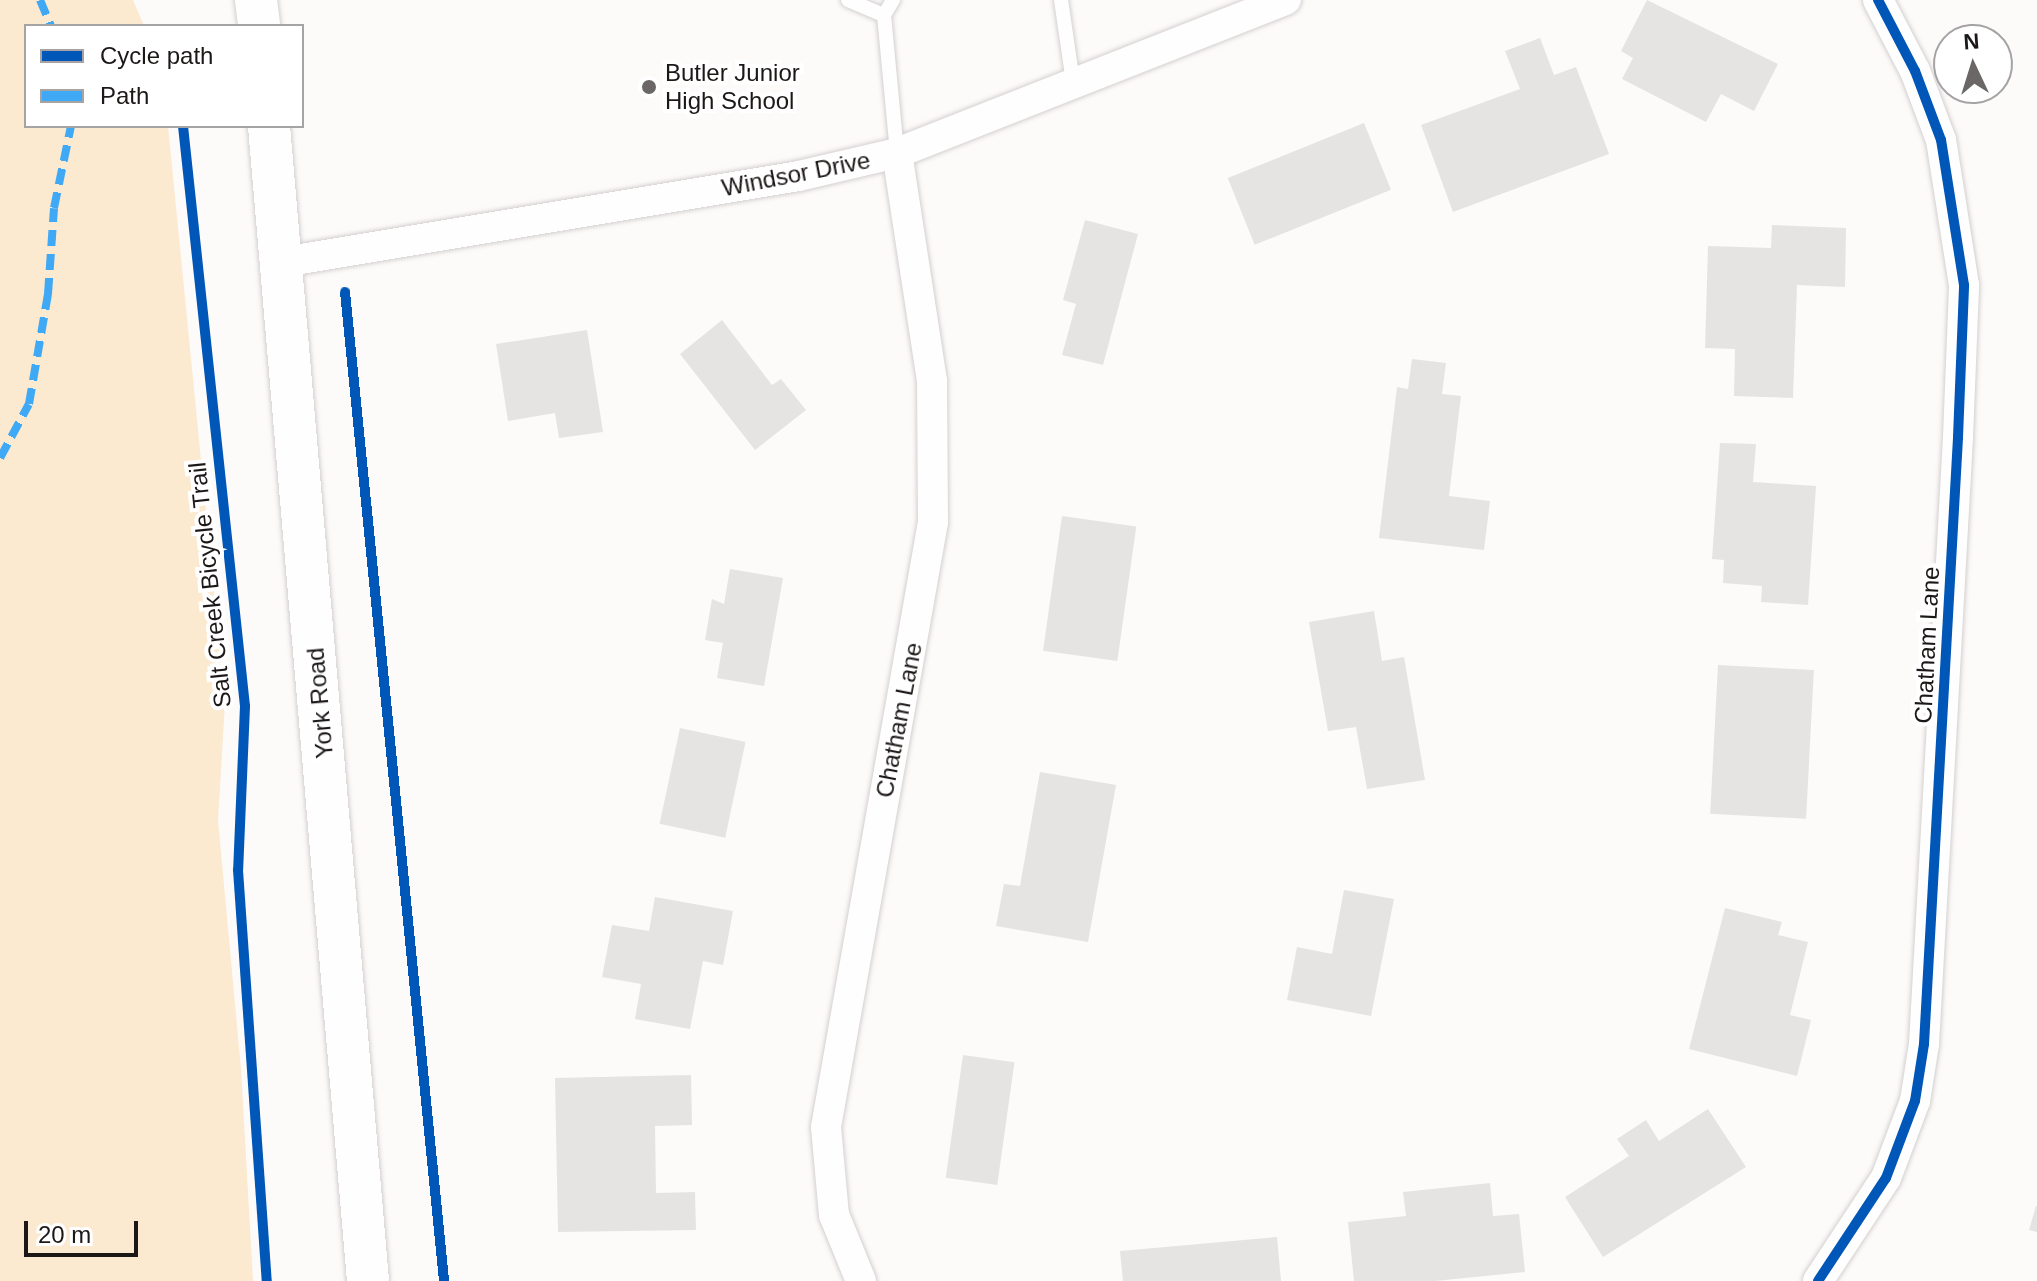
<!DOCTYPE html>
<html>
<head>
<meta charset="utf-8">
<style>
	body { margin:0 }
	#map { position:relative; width:2037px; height:1281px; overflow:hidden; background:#fdfafa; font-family:Helvetica,sans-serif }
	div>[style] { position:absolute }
	.green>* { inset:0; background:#fbe9d0 }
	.building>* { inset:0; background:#e6e3e3; transform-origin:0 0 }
	.roads { filter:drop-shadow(0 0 2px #d4d0d0) drop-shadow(0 0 2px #d4d0d0) }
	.lane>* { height:14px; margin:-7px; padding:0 7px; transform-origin:7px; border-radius:7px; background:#fffefe }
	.street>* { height:30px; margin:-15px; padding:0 15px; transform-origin:15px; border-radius:15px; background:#fffefe }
	.secondary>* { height:42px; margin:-21px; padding:0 21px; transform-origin:21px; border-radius:21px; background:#fffefe }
	.quiet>* { height:8px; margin-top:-4px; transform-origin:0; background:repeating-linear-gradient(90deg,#3fa9f5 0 16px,transparent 0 24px) }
	.cycleway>* { height:10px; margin:-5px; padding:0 5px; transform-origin:5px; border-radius:5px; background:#0057b8 }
	.dots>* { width:22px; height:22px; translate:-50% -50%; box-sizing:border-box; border:4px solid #fff; border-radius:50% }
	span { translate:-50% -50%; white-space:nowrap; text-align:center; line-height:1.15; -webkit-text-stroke:8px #fff; paint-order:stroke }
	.poi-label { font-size:24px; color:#1d1818 }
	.left { translate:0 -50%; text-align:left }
	.street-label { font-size:24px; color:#1d1818 }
	.legend { position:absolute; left:24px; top:24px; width:280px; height:104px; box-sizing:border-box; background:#fff; border:2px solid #a5a3a3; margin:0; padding:10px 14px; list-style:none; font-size:24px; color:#1d1818 }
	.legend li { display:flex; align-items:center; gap:16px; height:40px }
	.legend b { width:40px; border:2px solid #a5a3a3 }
	.north { position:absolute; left:1933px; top:24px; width:80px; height:80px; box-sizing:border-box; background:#fff; border:2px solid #a5a3a3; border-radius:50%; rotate:356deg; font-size:22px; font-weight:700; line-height:32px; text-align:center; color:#1d1818 }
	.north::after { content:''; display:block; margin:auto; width:28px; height:36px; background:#6b6767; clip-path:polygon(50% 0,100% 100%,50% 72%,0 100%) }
	.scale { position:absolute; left:24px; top:1221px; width:114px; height:36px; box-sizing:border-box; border:4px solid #1d1818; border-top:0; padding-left:10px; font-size:24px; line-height:28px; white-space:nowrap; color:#1d1818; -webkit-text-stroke:6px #fff; paint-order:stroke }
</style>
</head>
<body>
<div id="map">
	<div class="green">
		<div style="clip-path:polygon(0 0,133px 0,144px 26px,26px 26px,26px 126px,168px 126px,225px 703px,218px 820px,241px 1069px,253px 1281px,0 1281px)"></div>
	</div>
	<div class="building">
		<div style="clip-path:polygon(1647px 0,1778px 64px,1754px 111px,1721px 94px,1706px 122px,1622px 79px,1633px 58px,1621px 51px)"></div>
		<div style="clip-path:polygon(1540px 38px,1554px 75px,1576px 67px,1609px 154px,1453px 212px,1421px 125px,1520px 89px,1505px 51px)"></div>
		<div style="left:1364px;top:123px;width:72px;height:147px;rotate:68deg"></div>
		<div style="clip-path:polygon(1085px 220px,1138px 234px,1103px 365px,1062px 355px,1076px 304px,1063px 300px)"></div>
		<div style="clip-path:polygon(1772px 225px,1846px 228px,1845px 287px,1797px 285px,1793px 398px,1734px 396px,1735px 349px,1705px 348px,1708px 246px,1771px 248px)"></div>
		<div style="clip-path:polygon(722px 320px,772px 385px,781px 379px,806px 410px,755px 450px,680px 354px)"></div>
		<div style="clip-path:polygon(587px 330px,603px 432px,559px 438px,555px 413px,508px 421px,496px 344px)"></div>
		<div style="clip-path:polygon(1412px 359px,1446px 363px,1442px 394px,1461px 396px,1449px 496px,1490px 501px,1484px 550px,1379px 538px,1397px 387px,1408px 389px)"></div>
		<div style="clip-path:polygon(1720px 443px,1756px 444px,1753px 482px,1816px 486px,1808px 605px,1761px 602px,1762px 586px,1723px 583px,1724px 560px,1712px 559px)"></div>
		<div style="left:1062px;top:516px;width:75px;height:136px;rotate:8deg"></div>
		<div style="clip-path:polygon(730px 569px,783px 578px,764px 686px,717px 678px,723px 643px,705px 640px,712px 599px,724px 604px)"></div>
		<div style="clip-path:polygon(1374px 611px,1382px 661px,1404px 657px,1425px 780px,1367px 789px,1356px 727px,1328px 731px,1309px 622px)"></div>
		<div style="left:1718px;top:665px;width:96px;height:149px;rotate:3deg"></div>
		<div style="left:680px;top:728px;width:67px;height:98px;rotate:12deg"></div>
		<div style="clip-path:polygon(1040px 772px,1116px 785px,1088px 942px,996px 926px,1004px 884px,1020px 886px)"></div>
		<div style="clip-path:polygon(1344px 890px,1394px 899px,1371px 1016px,1287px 1000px,1297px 947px,1332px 954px)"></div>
		<div style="clip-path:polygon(655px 897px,733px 911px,723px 965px,703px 961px,690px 1029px,635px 1019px,641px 984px,602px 977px,612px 925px,649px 931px)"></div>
		<div style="clip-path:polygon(1725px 908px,1782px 922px,1778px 935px,1808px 942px,1790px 1015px,1811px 1020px,1797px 1076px,1689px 1049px)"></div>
		<div style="left:963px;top:1055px;width:52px;height:124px;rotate:8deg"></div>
		<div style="clip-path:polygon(691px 1075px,692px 1125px,655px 1126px,656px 1193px,695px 1192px,696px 1230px,558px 1232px,555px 1078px)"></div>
		<div style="clip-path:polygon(1708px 1109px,1746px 1167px,1603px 1257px,1565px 1197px,1629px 1156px,1617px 1139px,1646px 1120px,1659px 1141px)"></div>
		<div style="clip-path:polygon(1490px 1183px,1493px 1216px,1519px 1214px,1525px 1272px,1435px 1281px,1354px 1281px,1348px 1222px,1406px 1216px,1403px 1192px)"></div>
		<div style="clip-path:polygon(2036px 1206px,2037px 1206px,2037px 1232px,2029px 1230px)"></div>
		<div style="clip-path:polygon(1277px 1237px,1281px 1281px,1123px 1281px,1120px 1251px)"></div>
	</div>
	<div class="roads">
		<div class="lane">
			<div style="left:848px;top:0;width:39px;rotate:23deg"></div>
			<div style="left:893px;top:0;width:17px;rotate:121deg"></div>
			<div style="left:884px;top:15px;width:139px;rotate:84.6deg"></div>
			<div style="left:1061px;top:0;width:83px;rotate:81.7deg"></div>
		</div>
		<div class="street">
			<div style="left:283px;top:262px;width:523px;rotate:-9.46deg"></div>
			<div style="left:799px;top:176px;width:101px;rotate:-13.2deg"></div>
			<div style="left:897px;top:153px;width:418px;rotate:-21.5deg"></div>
			<div style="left:861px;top:1281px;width:71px;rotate:-112.2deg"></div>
			<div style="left:834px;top:1215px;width:88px;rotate:-95.2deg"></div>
			<div style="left:826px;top:1127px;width:614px;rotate:-79.97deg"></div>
			<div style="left:933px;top:522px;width:141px;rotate:-90.4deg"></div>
			<div style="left:932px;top:381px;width:231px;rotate:-98.7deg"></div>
			<div style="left:1818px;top:1281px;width:123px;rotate:-56.6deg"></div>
			<div style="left:1886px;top:1178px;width:82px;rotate:-69.4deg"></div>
			<div style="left:1915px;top:1101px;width:58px;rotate:-81deg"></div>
			<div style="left:1924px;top:1044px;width:608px;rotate:-86.79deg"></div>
			<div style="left:1958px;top:437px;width:152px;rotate:-87.7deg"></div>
			<div style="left:1964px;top:285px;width:147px;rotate:-99deg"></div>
			<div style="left:1941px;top:140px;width:74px;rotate:-110.6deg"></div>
			<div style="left:1915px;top:71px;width:80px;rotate:-117.5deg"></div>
		</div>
		<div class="secondary">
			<div style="left:256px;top:0;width:26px;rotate:83deg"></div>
			<div style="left:269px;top:126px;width:1159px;rotate:85.1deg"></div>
		</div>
	</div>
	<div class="quiet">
		<div style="left:40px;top:0;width:28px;rotate:67deg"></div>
		<div style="left:0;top:458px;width:61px;rotate:-61.8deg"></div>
		<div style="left:29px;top:404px;width:112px;rotate:-80.2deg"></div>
		<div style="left:48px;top:294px;width:86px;rotate:-86deg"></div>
		<div style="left:54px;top:208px;width:84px;rotate:-78.3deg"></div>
	</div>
	<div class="cycleway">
		<div style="left:183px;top:126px;width:583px;rotate:83.9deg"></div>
		<div style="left:245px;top:706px;width:164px;rotate:92.4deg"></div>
		<div style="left:238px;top:870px;width:412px;rotate:86deg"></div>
		<div style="left:345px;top:292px;width:994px;rotate:84.28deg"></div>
		<div style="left:1818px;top:1281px;width:123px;rotate:-56.6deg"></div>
		<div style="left:1886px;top:1178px;width:82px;rotate:-69.4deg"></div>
		<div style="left:1915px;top:1101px;width:58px;rotate:-81deg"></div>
		<div style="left:1924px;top:1044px;width:608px;rotate:-86.79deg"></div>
		<div style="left:1958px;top:437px;width:152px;rotate:-87.7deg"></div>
		<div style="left:1964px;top:285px;width:147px;rotate:-99deg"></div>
		<div style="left:1941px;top:140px;width:74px;rotate:-110.6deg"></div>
		<div style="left:1915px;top:71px;width:80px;rotate:-117.5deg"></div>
	</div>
	<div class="dots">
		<div style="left:649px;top:87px;background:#6b6767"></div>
	</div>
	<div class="poi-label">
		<span class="left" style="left:665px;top:87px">Butler Junior<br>High School</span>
	</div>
	<div class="street-label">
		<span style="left:796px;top:174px;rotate:-11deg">Windsor Drive</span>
		<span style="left:210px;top:585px;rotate:-96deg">Salt Creek Bicycle Trail</span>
		<span style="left:1927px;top:645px;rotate:-87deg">Chatham Lane</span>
		<span style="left:320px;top:703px;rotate:-95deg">York Road</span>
		<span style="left:899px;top:720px;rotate:-79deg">Chatham Lane</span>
	</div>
	<ul class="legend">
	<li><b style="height:10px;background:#0057b8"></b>Cycle path</li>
	<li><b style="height:10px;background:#3fa9f5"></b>Path</li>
	</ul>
	<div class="north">N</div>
	<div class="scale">20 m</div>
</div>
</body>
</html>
